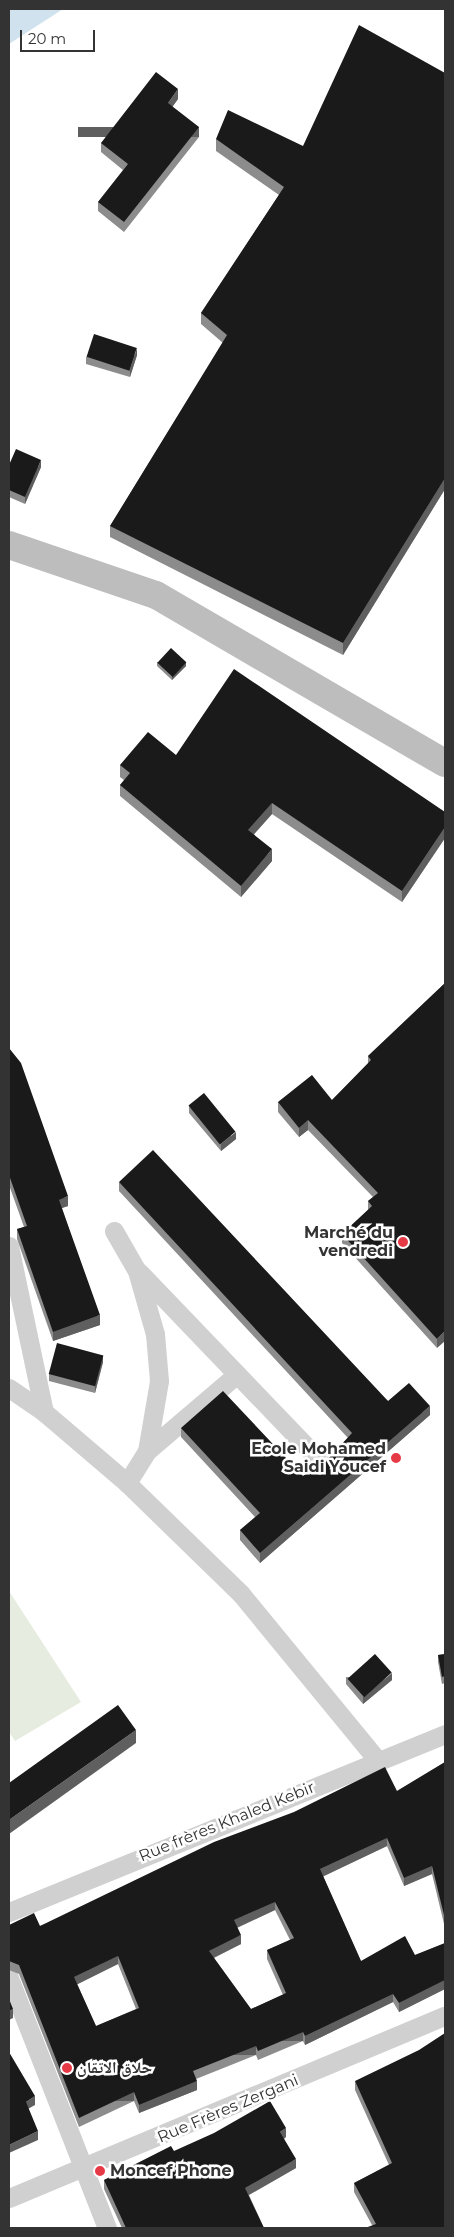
<!DOCTYPE html>
<html>
<head>
<meta charset="utf-8">
<style>
	body { margin:0 }
	#map { position:relative; width:454px; height:2237px; overflow:hidden; background:#fff; font-family:Montserrat,"Noto Naskh Arabic",sans-serif }
	div>[style] { position:absolute }
	.green>* { inset:0; background:#e6ecdf }
	.water>* { inset:0; background:#cfe2ee }
	.street>* { height:19px; margin:-9.5px; padding:0 9.5px; transform-origin:9.5px; border-radius:9.5px; background:#d0d0d0 }
	.secondary>* { height:28px; margin:-14px; padding:0 14px; transform-origin:14px; border-radius:14px; background:#bdbdbd }
	.wall>* { inset:0; background:#8c8c8c }
	.shaded-wall>* { inset:0; background:#5f5f5f; transform-origin:0 0 }
	.building>* { inset:0; background:#1a1a1a; transform-origin:0 0 }
	.dots>* { width:14px; height:14px; translate:-50% -50%; box-sizing:border-box; border:2px solid #fff; border-radius:50% }
	span { translate:-50% -50%; white-space:nowrap; text-align:center; line-height:1.15; -webkit-text-stroke:5px #fff; paint-order:stroke }
	.poi-label { font-size:16px; color:#333; font-weight:700 }
	.right { translate:-100% -50%; text-align:right }
	.left { translate:0 -50%; text-align:left }
	.street-label { font-size:16px; color:#333 }
	.frame { position:absolute; inset:0; border:10px solid #333; pointer-events:none }
	.scale { position:absolute; left:20px; top:30px; width:75px; height:22px; box-sizing:border-box; border:2px solid #333; border-top:0; padding-left:6px; font-size:15px; line-height:18px; white-space:nowrap; color:#333; -webkit-text-stroke:4px #fff; paint-order:stroke }
</style>
</head>
<body>
<div id="map">
	<div class="green">
		<div style="clip-path:polygon(9px 1591px,81px 1702px,15px 1741px,9px 1732px)"></div>
	</div>
	<div class="water">
		<div style="clip-path:polygon(9px 9px,63px 9px,9px 44px)"></div>
	</div>
	<div class="street">
		<div style="left:114px;top:1231px;width:46px;rotate:60.1deg"></div>
		<div style="left:137px;top:1271px;width:66px;rotate:74.1deg"></div>
		<div style="left:155px;top:1334px;width:47px;rotate:85.1deg"></div>
		<div style="left:159px;top:1381px;width:71px;rotate:99.7deg"></div>
		<div style="left:147px;top:1451px;width:38px;rotate:122deg"></div>
		<div style="left:9px;top:1246px;width:170px;rotate:78.1deg"></div>
		<div style="left:139px;top:1272px;width:262px;rotate:46.2deg"></div>
		<div style="left:9px;top:1388px;width:42px;rotate:34.4deg"></div>
		<div style="left:44px;top:1412px;width:109px;rotate:40.5deg"></div>
		<div style="left:127px;top:1483px;width:159px;rotate:44.2deg"></div>
		<div style="left:241px;top:1594px;width:216px;rotate:50.6deg"></div>
		<div style="left:147px;top:1451px;width:118px;rotate:-40.5deg"></div>
		<div style="left:9px;top:1912px;width:471px;rotate:-22.2deg"></div>
		<div style="left:9px;top:1978px;width:269px;rotate:68.6deg"></div>
		<div style="left:9px;top:2198px;width:472px;rotate:-22.7deg"></div>
	</div>
	<div class="secondary">
		<div style="left:9px;top:545px;width:155px;rotate:18.8deg"></div>
		<div style="left:156px;top:595px;width:334px;rotate:30.2deg"></div>
	</div>
	<div class="wall">
		<div style="clip-path:polygon(445px 73px,445px 489px,343px 655px,110px 537px,110px 526px,223px 343px,201px 324px,201px 313px,279px 195px,216px 151px,216px 139px,303px 146px)"></div>
		<div style="clip-path:polygon(178px 99px,172px 107px,199px 137px,124px 232px,98px 211px,98px 202px,123px 170px,101px 152px,101px 143px)"></div>
		<div style="clip-path:polygon(137px 355px,130px 377px,86px 364px,86px 357px)"></div>
		<div style="clip-path:polygon(9px 465px,41px 467px,25px 504px,9px 497px)"></div>
		<div style="clip-path:polygon(157px 662px,186px 666px,172px 680px,157px 666px)"></div>
		<div style="clip-path:polygon(176px 755px,445px 812px,445px 838px,402px 902px,272px 814px,254px 834px,272px 861px,241px 897px,120px 796px,120px 785px,124px 780px,120px 777px,120px 765px)"></div>
		<div style="clip-path:polygon(445px 983px,437px 1348px,342px 1243px,342px 1234px,368px 1210px,368px 1201px,373px 1197px,308px 1130px,299px 1137px,278px 1112px,278px 1102px,332px 1100px,368px 1064px,368px 1056px)"></div>
		<div style="clip-path:polygon(9px 1048px,68px 1206px,62px 1208px,100px 1325px,53px 1341px,17px 1239px,17px 1229px,24px 1227px,9px 1185px)"></div>
		<div style="clip-path:polygon(189px 1106px,236px 1139px,221px 1151px,189px 1113px)"></div>
		<div style="clip-path:polygon(119px 1182px,388px 1401px,430px 1415px,260px 1563px,240px 1540px,240px 1530px,255px 1517px,181px 1437px,181px 1428px,303px 1476px,327px 1460px,348px 1438px,119px 1191px)"></div>
		<div style="clip-path:polygon(103px 1362px,95px 1393px,49px 1381px,49px 1374px)"></div>
		<div style="clip-path:polygon(445px 1654px,445px 1683px,442px 1684px,438px 1662px,438px 1655px)"></div>
		<div style="clip-path:polygon(346px 1677px,392px 1680px,363px 1704px,346px 1684px)"></div>
		<div style="clip-path:polygon(evenodd,445px 1762px,445px 1923px,444px 1924px,432px 1874px,404px 1886px,387px 1846px,323px 1876px,361px 1961px,415px 1955px,445px 1943px,445px 1989px,399px 2012px,393px 2002px,305px 2045px,303px 2041px,258px 2060px,256px 2055px,196px 2079px,197px 2090px,139px 2113px,134px 2101px,79px 2127px,19px 1974px,9px 1970px,9px 1925px,40px 1926px,397px 1791px,445px 1762px,275px 1910px,290px 1940px,267px 1950px,267px 1959px,283px 1995px,251px 2009px,214px 1958px,241px 1944px,237px 1928px,275px 1910px,445px 1762px,118px 1964px,136px 2009px,96px 2026px,77px 1984px,118px 1964px)"></div>
		<div style="clip-path:polygon(355px 2081px,445px 2228px,372px 2225px,354px 2192px,354px 2183px,389px 2165px,355px 2090px)"></div>
		<div style="clip-path:polygon(286px 2137px,284px 2139px,296px 2168px,249px 2195px,264px 2228px,122px 2228px,104px 2189px,104px 2180px,174px 2151px)"></div>
	</div>
	<div class="shaded-wall">
		<div style="clip-path:polygon(178px 89px,178px 99px,168px 113px,168px 103px)"></div>
		<div style="left:199px;top:127px;width:10px;height:121px;rotate:90deg"></div>
		<div style="clip-path:polygon(137px 348px,137px 355px,130px 377px,130px 370px)"></div>
		<div style="clip-path:polygon(41px 460px,41px 467px,25px 504px,25px 497px)"></div>
		<div style="clip-path:polygon(445px 478px,445px 489px,343px 655px,343px 643px)"></div>
		<div style="clip-path:polygon(186px 662px,186px 666px,172px 680px,172px 676px)"></div>
		<div style="clip-path:polygon(272px 803px,272px 814px,248px 841px,248px 830px)"></div>
		<div style="clip-path:polygon(445px 827px,445px 838px,402px 902px,402px 891px)"></div>
		<div style="clip-path:polygon(272px 849px,272px 861px,241px 897px,241px 886px)"></div>
		<div style="clip-path:polygon(308px 1120px,308px 1130px,299px 1137px,299px 1128px)"></div>
		<div style="clip-path:polygon(236px 1132px,236px 1139px,221px 1151px,221px 1144px)"></div>
		<div style="clip-path:polygon(68px 1196px,68px 1206px,59px 1209px,59px 1200px)"></div>
		<div style="clip-path:polygon(100px 1315px,100px 1325px,53px 1341px,53px 1332px)"></div>
		<div style="clip-path:polygon(445px 1331px,445px 1341px,437px 1348px,437px 1339px)"></div>
		<div style="clip-path:polygon(103px 1355px,103px 1362px,95px 1393px,95px 1386px)"></div>
		<div style="clip-path:polygon(430px 1406px,430px 1415px,260px 1563px,260px 1553px)"></div>
		<div style="clip-path:polygon(392px 1673px,392px 1680px,363px 1704px,363px 1697px)"></div>
		<div style="clip-path:polygon(136px 1730px,136px 1743px,9px 1834px,9px 1820px)"></div>
		<div style="clip-path:polygon(387px 1838px,387px 1846px,320px 1878px,320px 1869px)"></div>
		<div style="clip-path:polygon(432px 1866px,432px 1874px,404px 1886px,404px 1878px)"></div>
		<div style="clip-path:polygon(275px 1902px,275px 1910px,234px 1929px,234px 1920px)"></div>
		<div style="left:444px;top:1915px;width:1px;height:9px"></div>
		<div style="clip-path:polygon(241px 1935px,241px 1944px,209px 1960px,209px 1951px)"></div>
		<div style="clip-path:polygon(118px 1956px,118px 1964px,74px 1986px,74px 1977px)"></div>
		<div style="clip-path:polygon(445px 1980px,445px 1989px,399px 2012px,399px 2003px)"></div>
		<div style="clip-path:polygon(393px 1994px,393px 2002px,305px 2045px,305px 2036px)"></div>
		<div style="clip-path:polygon(13px 2009px,13px 2018px,9px 2020px,9px 2011px)"></div>
		<div style="left:303px;top:2032px;width:9px;height:49px;rotate:90deg"></div>
		<div style="left:256px;top:2046px;width:9px;height:68px;rotate:90deg"></div>
		<div style="clip-path:polygon(197px 2081px,197px 2090px,139px 2113px,139px 2105px)"></div>
		<div style="left:134px;top:2092px;width:9px;height:61px;rotate:90deg"></div>
		<div style="clip-path:polygon(35px 2096px,35px 2105px,26px 2110px,26px 2102px)"></div>
		<div style="clip-path:polygon(286px 2128px,286px 2137px,280px 2141px,280px 2132px)"></div>
		<div style="clip-path:polygon(38px 2131px,38px 2140px,9px 2153px,9px 2145px)"></div>
		<div style="clip-path:polygon(296px 2159px,296px 2168px,245px 2197px,245px 2188px)"></div>
	</div>
	<div class="building">
		<div style="clip-path:polygon(359px 25px,445px 73px,445px 478px,343px 643px,110px 526px,227px 335px,201px 313px,284px 187px,216px 139px,228px 110px,303px 146px)"></div>
		<div style="clip-path:polygon(156px 72px,178px 89px,168px 103px,199px 127px,124px 222px,98px 202px,128px 164px,101px 143px)"></div>
		<div style="left:94px;top:334px;width:45px;height:24px;rotate:18deg"></div>
		<div style="clip-path:polygon(16px 449px,41px 460px,25px 497px,9px 490px,9px 465px)"></div>
		<div style="left:171px;top:648px;width:21px;height:20px;rotate:43deg"></div>
		<div style="clip-path:polygon(234px 669px,445px 812px,445px 827px,402px 891px,272px 803px,248px 830px,272px 849px,241px 886px,120px 785px,130px 773px,120px 765px,148px 732px,176px 755px)"></div>
		<div style="clip-path:polygon(445px 983px,445px 1331px,437px 1339px,342px 1234px,372px 1206px,368px 1201px,378px 1193px,308px 1120px,299px 1128px,278px 1102px,312px 1075px,332px 1100px,371px 1060px,368px 1056px)"></div>
		<div style="clip-path:polygon(9px 1048px,21px 1063px,68px 1196px,59px 1200px,100px 1315px,53px 1332px,17px 1229px,27px 1226px,9px 1175px)"></div>
		<div style="left:204px;top:1093px;width:50px;height:20px;rotate:51deg"></div>
		<div style="clip-path:polygon(153px 1150px,388px 1401px,409px 1383px,430px 1406px,260px 1553px,240px 1530px,260px 1513px,181px 1428px,223px 1391px,303px 1476px,327px 1460px,352px 1433px,119px 1182px)"></div>
		<div style="left:57px;top:1343px;width:48px;height:32px;rotate:15deg"></div>
		<div style="left:375px;top:1654px;width:25px;height:37px;rotate:48deg"></div>
		<div style="clip-path:polygon(445px 1654px,445px 1676px,442px 1677px,438px 1655px)"></div>
		<div style="clip-path:polygon(118px 1705px,136px 1730px,9px 1820px,9px 1783px)"></div>
		<div style="clip-path:polygon(evenodd,445px 1762px,445px 1915px,444px 1915px,432px 1866px,404px 1878px,387px 1838px,320px 1869px,361px 1961px,405px 1936px,415px 1955px,445px 1943px,445px 1980px,399px 2003px,393px 1994px,305px 2036px,303px 2032px,258px 2051px,256px 2046px,193px 2071px,197px 2081px,139px 2105px,134px 2092px,79px 2118px,19px 1965px,9px 1961px,9px 1925px,34px 1913px,40px 1926px,214px 1842px,294px 1812px,385px 1767px,397px 1791px,445px 1762px,275px 1902px,294px 1938px,267px 1950px,286px 1993px,251px 2009px,209px 1951px,241px 1935px,234px 1920px,275px 1902px,445px 1762px,118px 1956px,139px 2008px,96px 2026px,74px 1977px,118px 1956px)"></div>
		<div style="clip-path:polygon(9px 1999px,13px 2009px,9px 2011px)"></div>
		<div style="clip-path:polygon(445px 2033px,445px 2228px,365px 2228px,376px 2224px,354px 2183px,392px 2163px,355px 2081px,419px 2050px)"></div>
		<div style="clip-path:polygon(9px 2052px,35px 2096px,26px 2102px,38px 2131px,9px 2145px)"></div>
		<div style="clip-path:polygon(270px 2101px,286px 2128px,280px 2132px,296px 2159px,245px 2188px,264px 2228px,126px 2228px,104px 2180px,171px 2146px,174px 2151px,214px 2133px)"></div>
	</div>
	<div class="dots">
		<div style="left:403px;top:1242px;background:#e63946"></div>
		<div style="left:396px;top:1458px;background:#e63946"></div>
		<div style="left:67px;top:2068px;background:#e63946"></div>
		<div style="left:100px;top:2171px;background:#e63946"></div>
	</div>
	<div class="poi-label">
		<span class="right" style="left:393px;top:1242px">Marché du<br>vendredi</span>
		<span class="right" style="left:386px;top:1458px">Ecole Mohamed<br>Saidi Youcef</span>
		<span class="left" style="left:77px;top:2068px">حلاق الاتقان</span>
		<span class="left" style="left:110px;top:2171px">Moncef Phone</span>
	</div>
	<div class="street-label">
		<span style="left:227px;top:1822px;rotate:-22deg">Rue frères Khaled Kebir</span>
		<span style="left:228px;top:2109px;rotate:-23deg">Rue Frères Zergani</span>
	</div>
	<div class="frame"></div>
	<div class="scale">20 m</div>
</div>
</body>
</html>
